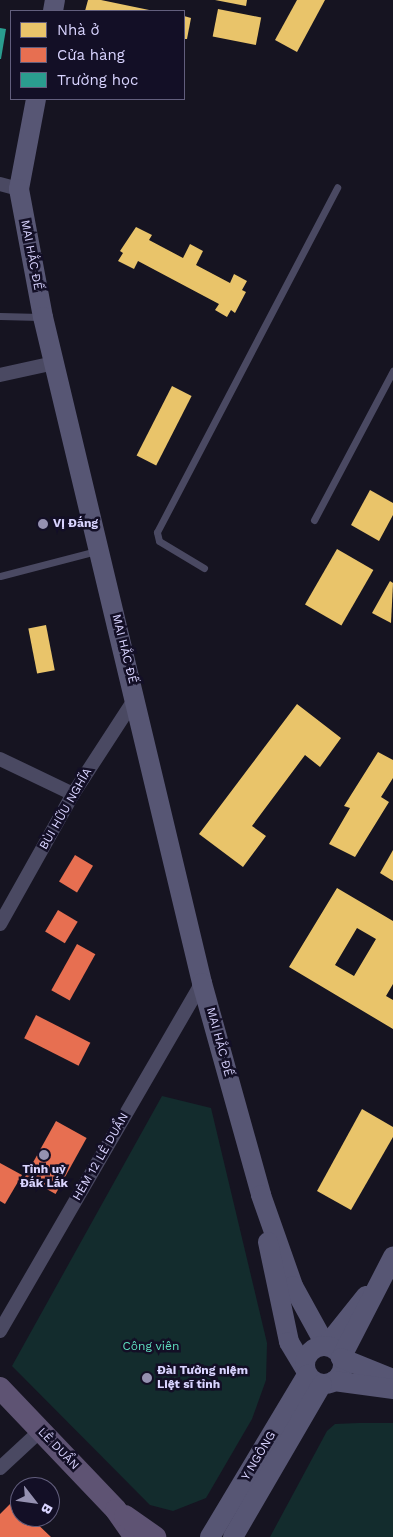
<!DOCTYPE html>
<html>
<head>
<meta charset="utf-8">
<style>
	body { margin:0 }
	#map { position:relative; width:393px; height:1537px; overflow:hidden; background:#161421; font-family:"Work Sans",sans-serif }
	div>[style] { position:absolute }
	.green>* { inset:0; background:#132c2d }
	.homes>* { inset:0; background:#e9c46a; transform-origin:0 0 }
	.shops>* { inset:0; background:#e76f51; transform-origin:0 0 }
	.schools>* { inset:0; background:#2a9d8f }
	.lane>* { height:7px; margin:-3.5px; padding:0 3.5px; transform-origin:3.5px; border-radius:3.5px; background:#4a4962 }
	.street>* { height:14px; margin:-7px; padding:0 7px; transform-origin:7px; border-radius:7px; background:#4a4962 }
	.secondary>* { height:20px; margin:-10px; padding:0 10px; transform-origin:10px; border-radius:10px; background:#575674 }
	.secondary>.ring { margin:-10px; padding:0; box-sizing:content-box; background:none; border:20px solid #575674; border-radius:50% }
	.primary>* { height:22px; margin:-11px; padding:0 11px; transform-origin:11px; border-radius:11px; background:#5e5373 }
	.dots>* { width:14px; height:14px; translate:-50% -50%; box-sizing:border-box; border:2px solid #130f26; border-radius:50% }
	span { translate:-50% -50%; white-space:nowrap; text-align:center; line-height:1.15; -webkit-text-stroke:5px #130f26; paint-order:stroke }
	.street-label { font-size:12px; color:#d9d4ff }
	.poi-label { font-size:12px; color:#d9d4ff; font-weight:700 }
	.left { translate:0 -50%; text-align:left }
	.park-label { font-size:12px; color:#5fe0c0 }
	.legend { position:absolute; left:10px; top:10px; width:175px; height:90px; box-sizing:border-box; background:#130f26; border:1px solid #625e7d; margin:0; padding:6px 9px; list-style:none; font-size:15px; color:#d9d4ff }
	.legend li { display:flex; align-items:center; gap:10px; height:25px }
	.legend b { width:25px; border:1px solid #625e7d }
	.north { position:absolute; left:10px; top:1477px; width:50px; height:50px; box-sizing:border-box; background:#130f26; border:1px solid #625e7d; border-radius:50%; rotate:120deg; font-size:14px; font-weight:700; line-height:20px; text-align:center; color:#d9d4ff }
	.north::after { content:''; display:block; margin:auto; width:18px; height:22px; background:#9591b1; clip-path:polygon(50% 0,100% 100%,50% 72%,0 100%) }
</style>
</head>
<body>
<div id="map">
	<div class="green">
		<div style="clip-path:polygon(162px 1096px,211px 1108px,267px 1343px,266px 1380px,252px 1419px,206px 1498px,173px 1511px,150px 1505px,12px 1366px)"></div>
		<div style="clip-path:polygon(359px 1423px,393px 1423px,393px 1537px,270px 1537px,327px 1431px,335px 1424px)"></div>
	</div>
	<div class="homes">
		<div style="clip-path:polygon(88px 0,101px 0,154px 11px,85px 11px)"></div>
		<div style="clip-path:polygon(215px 0,247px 0,246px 6px)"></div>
		<div style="clip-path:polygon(297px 0,325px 0,297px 52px,275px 40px)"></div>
		<div style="left:218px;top:9px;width:44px;height:28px;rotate:11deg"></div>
		<div style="clip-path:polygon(184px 16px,191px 18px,187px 39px,184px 39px)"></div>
		<div style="clip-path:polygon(136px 227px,152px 235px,149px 240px,183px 258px,190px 244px,203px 251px,196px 265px,230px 283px,234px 274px,247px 281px,242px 290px,246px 292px,235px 313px,231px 310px,227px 317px,215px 310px,219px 304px,138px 261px,134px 269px,118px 261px,123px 253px,120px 251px)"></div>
		<div style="left:172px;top:386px;width:22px;height:78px;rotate:27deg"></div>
		<div style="clip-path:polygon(370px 490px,393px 503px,393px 515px,379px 541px,351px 525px)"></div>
		<div style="left:337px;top:549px;width:42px;height:64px;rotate:30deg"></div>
		<div style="clip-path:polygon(390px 581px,393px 583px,391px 623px,372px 613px)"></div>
		<div style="left:46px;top:625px;width:46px;height:18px;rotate:79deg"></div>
		<div style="clip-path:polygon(297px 704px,341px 738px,320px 767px,305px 755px,252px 826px,266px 836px,243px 867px,199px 834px)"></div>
		<div style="clip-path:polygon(378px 752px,393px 760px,393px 778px,381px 797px,389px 802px,355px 857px,329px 844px,350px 808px,344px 806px)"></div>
		<div style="clip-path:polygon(393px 850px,393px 881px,380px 873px)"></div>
		<div style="clip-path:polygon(evenodd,337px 888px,393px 921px,393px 984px,386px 996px,393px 1000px,393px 1029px,289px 967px,337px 888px,357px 928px,376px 939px,354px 976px,335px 965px,357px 928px)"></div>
		<div style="clip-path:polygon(362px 1109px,393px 1127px,393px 1137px,351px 1210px,317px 1191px)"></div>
	</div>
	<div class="shops">
		<div style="left:75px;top:855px;width:21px;height:31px;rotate:31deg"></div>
		<div style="left:58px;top:910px;width:23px;height:25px;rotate:31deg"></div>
		<div style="left:77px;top:944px;width:21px;height:53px;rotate:29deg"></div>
		<div style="left:36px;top:1015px;width:61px;height:26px;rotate:27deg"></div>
		<div style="left:56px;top:1121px;width:35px;height:64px;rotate:29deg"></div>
		<div style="clip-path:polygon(0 1163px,22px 1175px,5px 1204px,0 1201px)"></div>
		<div style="clip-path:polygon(13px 1501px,20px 1508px,20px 1517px,30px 1517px,51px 1537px,0 1537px,0 1514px)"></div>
	</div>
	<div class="schools">
		<div style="clip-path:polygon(0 28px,6px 29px,1px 59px,0 59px)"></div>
	</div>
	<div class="lane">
		<div style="left:0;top:316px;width:40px;rotate:1.4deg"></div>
		<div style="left:314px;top:520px;width:169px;rotate:-62.1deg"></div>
		<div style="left:204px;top:568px;width:52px;rotate:-149deg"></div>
		<div style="left:159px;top:541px;width:9px;rotate:-103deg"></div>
		<div style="left:157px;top:532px;width:389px;rotate:-62.4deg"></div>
		<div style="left:0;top:576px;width:100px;rotate:-14.5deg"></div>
	</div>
	<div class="street">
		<div style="left:0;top:184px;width:20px;rotate:15deg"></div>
		<div style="left:0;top:375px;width:55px;rotate:-12.5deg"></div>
		<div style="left:0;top:759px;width:81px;rotate:25.6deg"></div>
		<div style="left:0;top:924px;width:149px;rotate:-60.7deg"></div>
		<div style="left:73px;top:794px;width:116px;rotate:-57deg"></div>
		<div style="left:0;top:1331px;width:402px;rotate:-59.9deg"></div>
		<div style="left:0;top:1468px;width:54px;rotate:-42.8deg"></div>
	</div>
	<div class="secondary">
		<div style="left:53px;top:11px;width:11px;rotate:-80deg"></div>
		<div style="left:36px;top:99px;width:92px;rotate:100.7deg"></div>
		<div style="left:19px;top:189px;width:130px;rotate:79.4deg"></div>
		<div style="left:43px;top:317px;width:685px;rotate:76.57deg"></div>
		<div style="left:202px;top:983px;width:220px;rotate:74.4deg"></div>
		<div style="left:261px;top:1195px;width:96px;rotate:70.6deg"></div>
		<div style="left:293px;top:1286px;width:68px;rotate:61.2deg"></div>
		<div style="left:268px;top:1242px;width:102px;rotate:78.1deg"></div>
		<div style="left:289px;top:1342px;width:31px;rotate:59deg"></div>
		<div style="left:326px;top:1346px;width:64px;rotate:-51.3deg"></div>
		<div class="ring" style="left:305px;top:1346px;width:18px;height:18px"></div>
		<div style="left:341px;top:1358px;width:114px;rotate:-62.8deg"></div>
		<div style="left:341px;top:1358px;width:56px;rotate:22deg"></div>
		<div style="left:334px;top:1381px;width:60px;rotate:7.7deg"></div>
		<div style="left:210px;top:1537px;width:189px;rotate:-59.1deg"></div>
		<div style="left:233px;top:1537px;width:177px;rotate:-59.8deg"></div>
	</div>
	<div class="primary">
		<div style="left:0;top:1388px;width:168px;rotate:46.4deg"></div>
		<div style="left:116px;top:1510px;width:33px;rotate:55deg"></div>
		<div style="left:125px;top:1516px;width:37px;rotate:35deg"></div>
	</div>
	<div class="dots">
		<div style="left:43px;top:524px;background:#9591b1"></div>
		<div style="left:44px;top:1155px;background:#9591b1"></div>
		<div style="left:147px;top:1378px;background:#9591b1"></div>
	</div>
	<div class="street-label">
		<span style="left:31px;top:255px;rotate:79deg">MAI HẮC ĐẾ</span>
		<span style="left:124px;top:649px;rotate:76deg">MAI HẮC ĐẾ</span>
		<span style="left:66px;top:809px;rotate:-60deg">BÙI HỮU NGHĨA</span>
		<span style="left:219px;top:1042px;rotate:75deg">MAI HẮC ĐẾ</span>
		<span style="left:101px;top:1157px;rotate:-60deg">HẺM 12 LÊ DUẨN</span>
		<span style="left:58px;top:1449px;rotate:46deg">LÊ DUẨN</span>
		<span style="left:259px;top:1456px;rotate:-59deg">Y NGÔNG</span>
	</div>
	<div class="poi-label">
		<span class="left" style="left:53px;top:524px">Vị Đắng</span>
		<span style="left:44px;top:1177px">Tỉnh uỷ<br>Đắk Lắk</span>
		<span class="left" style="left:157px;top:1378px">Đài Tưởng niệm<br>Liệt sĩ tỉnh</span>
	</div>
	<div class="park-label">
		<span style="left:151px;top:1347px">Công viên</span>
	</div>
	<ul class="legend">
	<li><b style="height:14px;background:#e9c46a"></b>Nhà ở</li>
	<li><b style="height:14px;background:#e76f51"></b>Cửa hàng</li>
	<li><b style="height:14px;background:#2a9d8f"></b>Trường học</li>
	</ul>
	<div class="north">B</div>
</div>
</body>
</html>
